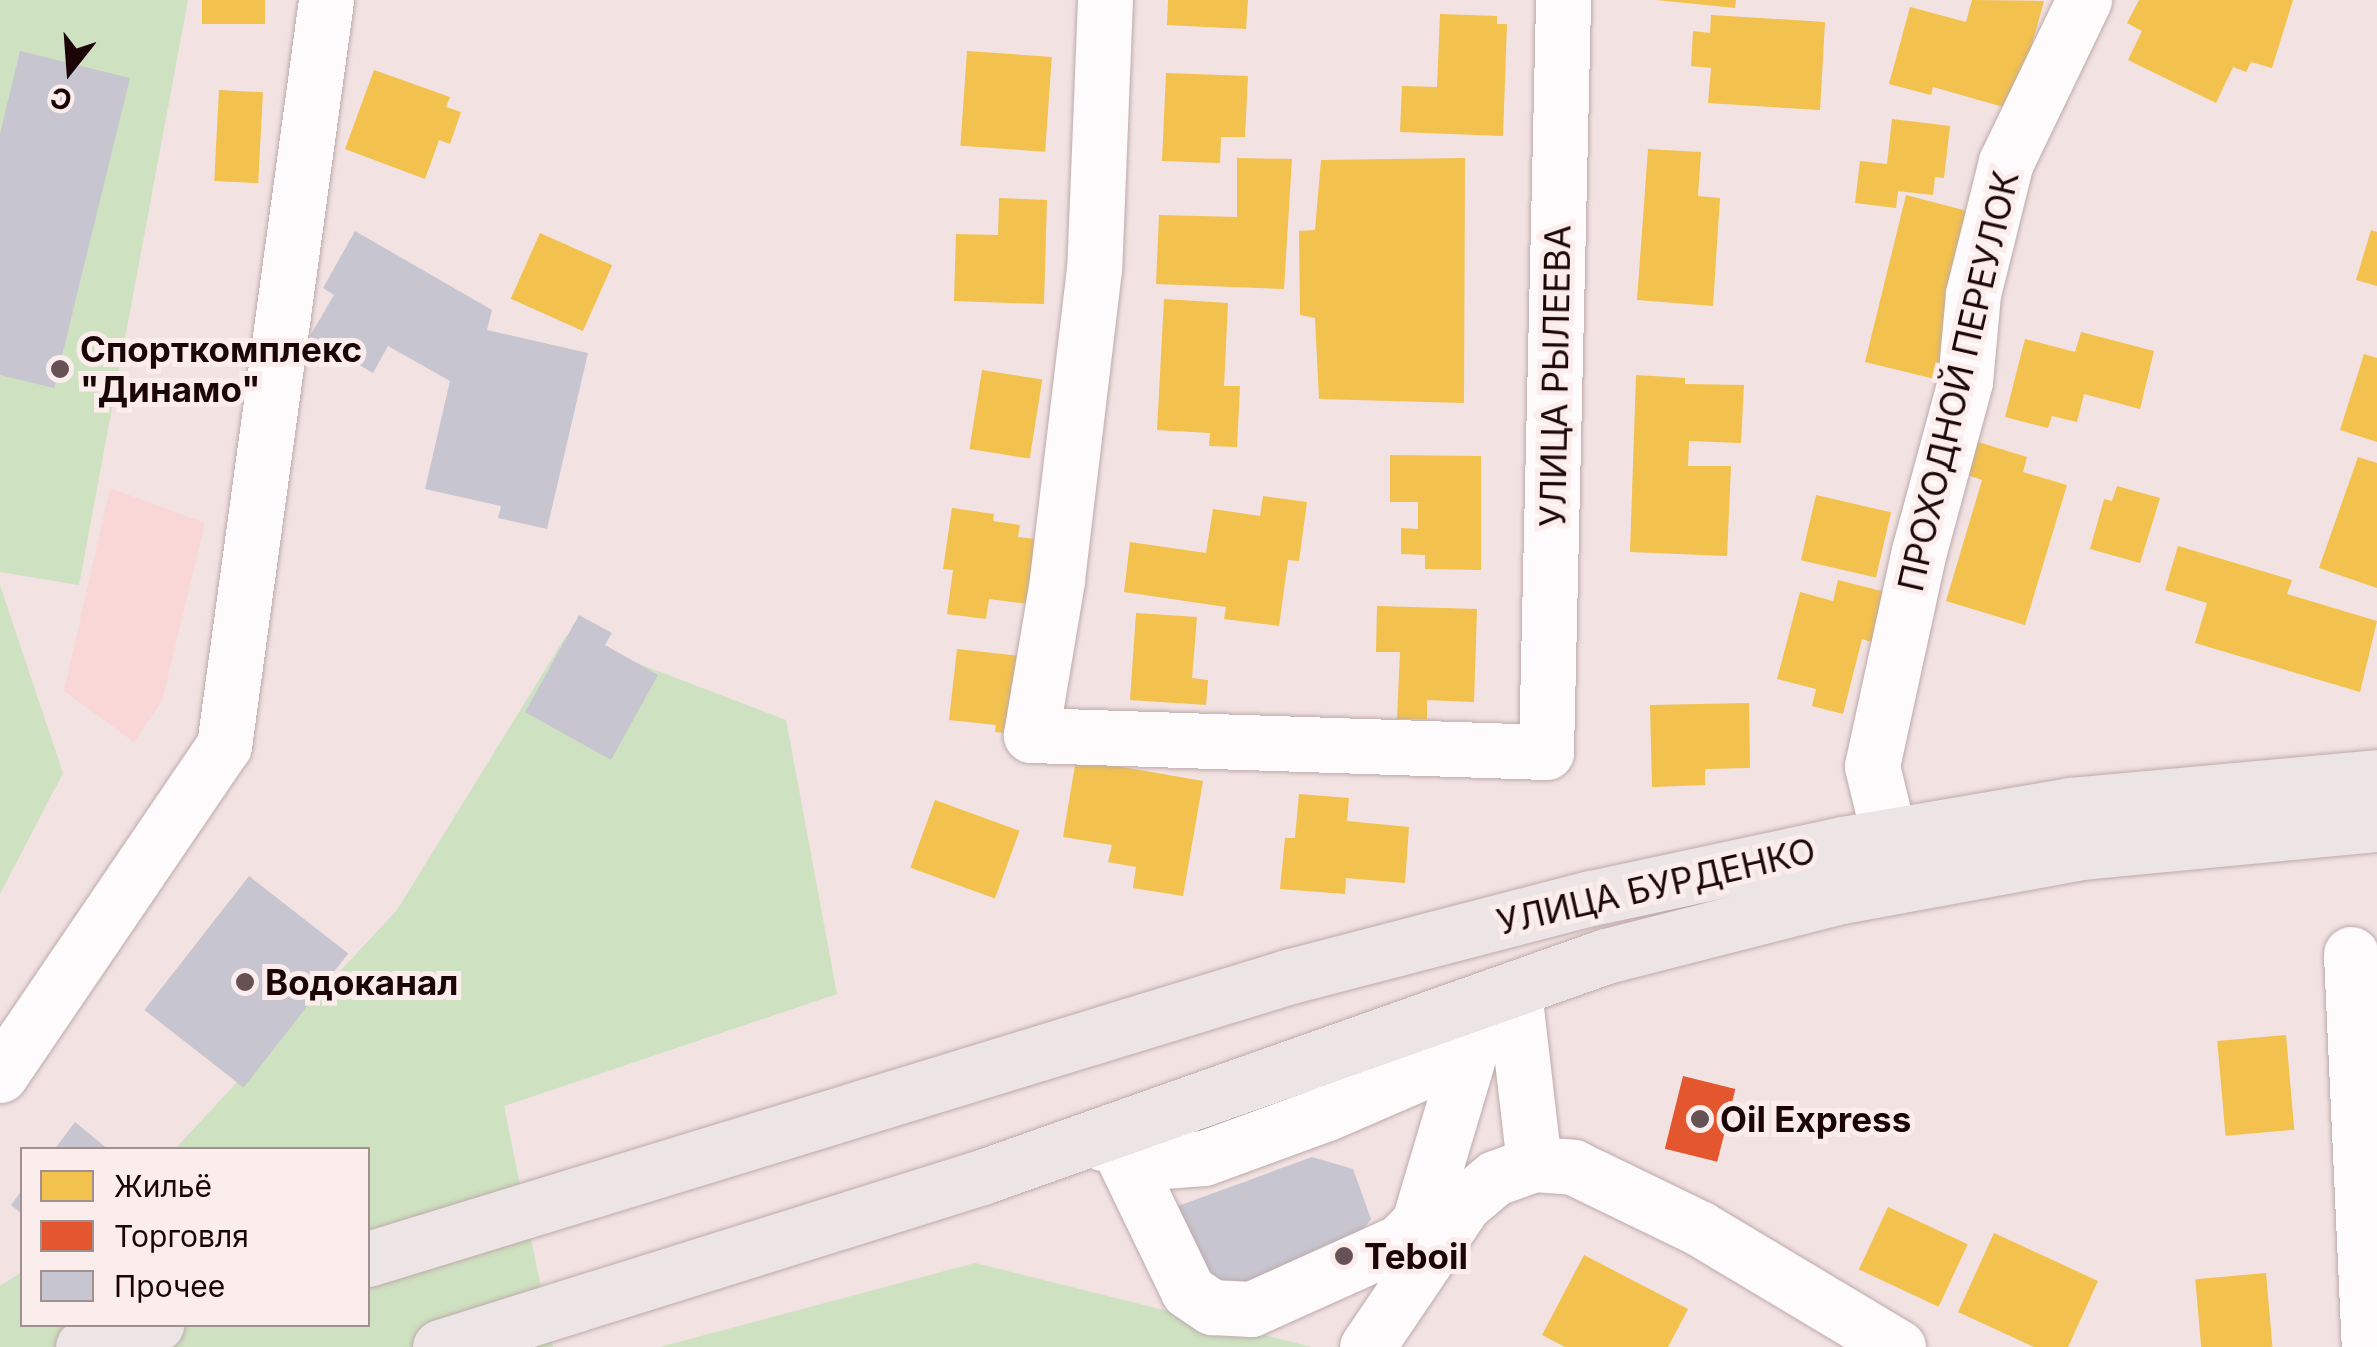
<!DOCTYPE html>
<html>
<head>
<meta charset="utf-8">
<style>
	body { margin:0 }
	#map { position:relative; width:2377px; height:1347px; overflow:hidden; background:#f2e2e2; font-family:Inter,sans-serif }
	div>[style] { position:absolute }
	.built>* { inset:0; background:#f9d7d7 }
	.green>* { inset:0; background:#cee1c0 }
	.homes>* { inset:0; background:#f2c14e; transform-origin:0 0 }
	.shops>* { inset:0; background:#e4572e; transform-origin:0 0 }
	.building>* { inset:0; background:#c7c5cf; transform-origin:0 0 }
	.roads { filter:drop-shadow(0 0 2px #beaaab) drop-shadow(0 0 2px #beaaab) }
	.minor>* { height:55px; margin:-27.5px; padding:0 27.5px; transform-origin:27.5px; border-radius:27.5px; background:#fdfbfb }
	.major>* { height:55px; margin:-27.5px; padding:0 27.5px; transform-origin:27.5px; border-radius:27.5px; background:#ede5e5 }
	.dots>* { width:28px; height:28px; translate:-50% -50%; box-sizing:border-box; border:5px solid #fceded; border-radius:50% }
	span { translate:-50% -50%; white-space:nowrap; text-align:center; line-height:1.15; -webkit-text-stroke:10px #fceded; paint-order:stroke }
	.poi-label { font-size:35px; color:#1b0507; font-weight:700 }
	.left { translate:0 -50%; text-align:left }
	.street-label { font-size:35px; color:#1b0507 }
	.legend { position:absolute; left:20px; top:1147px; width:350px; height:180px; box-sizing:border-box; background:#fceded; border:2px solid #a29091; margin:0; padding:12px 18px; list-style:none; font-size:30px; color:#1b0507 }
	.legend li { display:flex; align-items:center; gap:20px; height:50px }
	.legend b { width:50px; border:2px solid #a29091 }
	.north { position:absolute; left:20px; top:20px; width:100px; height:100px; -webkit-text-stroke:8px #fceded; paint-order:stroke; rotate:197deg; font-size:28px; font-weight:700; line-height:40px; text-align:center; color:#1b0507 }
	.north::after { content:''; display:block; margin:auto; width:35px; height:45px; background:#1b0507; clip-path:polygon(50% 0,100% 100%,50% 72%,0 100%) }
</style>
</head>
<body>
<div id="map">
	<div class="built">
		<div style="clip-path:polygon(110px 488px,205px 523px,162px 701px,134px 742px,64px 691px)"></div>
	</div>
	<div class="green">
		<div style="clip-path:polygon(0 0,188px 0,79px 585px,0 572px)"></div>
		<div style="clip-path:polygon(0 585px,63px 773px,0 894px)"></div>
		<div style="clip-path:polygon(566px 636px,786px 720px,837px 994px,504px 1106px,553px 1347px,0 1347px,0 1286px,22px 1272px,22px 1324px,368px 1324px,368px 1150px,175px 1149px,397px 910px)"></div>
		<div style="clip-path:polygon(975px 1263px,1312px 1347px,660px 1347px)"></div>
	</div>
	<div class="homes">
		<div style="left:202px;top:0;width:63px;height:24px"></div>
		<div style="clip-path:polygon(1168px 0,1248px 0,1246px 29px,1167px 25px)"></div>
		<div style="clip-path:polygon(1656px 0,1736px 0,1735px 8px)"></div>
		<div style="clip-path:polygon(1972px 0,2044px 1px,2014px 110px,1933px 87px,1931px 95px,1889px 84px,1910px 7px,1966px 22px)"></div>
		<div style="clip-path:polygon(2139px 0,2293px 0,2272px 68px,2251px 62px,2246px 72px,2233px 67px,2216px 103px,2128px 60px,2142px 31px,2127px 23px)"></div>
		<div style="clip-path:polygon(1440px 14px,1497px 16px,1497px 24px,1507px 24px,1503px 136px,1400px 132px,1402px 86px,1437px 87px)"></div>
		<div style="clip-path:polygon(1711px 15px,1825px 22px,1820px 110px,1708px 103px,1711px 68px,1691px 66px,1693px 31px,1710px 33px)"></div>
		<div style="left:967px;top:51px;width:85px;height:95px;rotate:4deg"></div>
		<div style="clip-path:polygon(374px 70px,450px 97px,446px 107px,461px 112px,450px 144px,439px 140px,425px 179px,345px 149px)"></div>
		<div style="clip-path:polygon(1166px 73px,1248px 76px,1245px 137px,1221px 137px,1220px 163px,1162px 161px)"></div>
		<div style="left:219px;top:90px;width:44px;height:91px;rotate:3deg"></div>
		<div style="clip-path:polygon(1892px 119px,1950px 126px,1944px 178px,1935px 177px,1933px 195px,1898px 191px,1896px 208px,1855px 203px,1860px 161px,1887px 164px)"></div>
		<div style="clip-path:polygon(1648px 149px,1701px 152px,1698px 196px,1720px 198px,1713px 306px,1637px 300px)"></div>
		<div style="clip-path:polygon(1237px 158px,1292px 159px,1284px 289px,1156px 284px,1159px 215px,1237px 217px)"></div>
		<div style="clip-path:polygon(1465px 158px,1464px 403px,1319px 399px,1315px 318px,1300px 315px,1299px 231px,1315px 230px,1321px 160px)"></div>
		<div style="clip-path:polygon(1906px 195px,1967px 211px,1947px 382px,1865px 362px)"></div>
		<div style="clip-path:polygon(999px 198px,1047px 200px,1044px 304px,954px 301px,956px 234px,998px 235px)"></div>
		<div style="clip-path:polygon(2371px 230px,2377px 232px,2377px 286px,2356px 280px)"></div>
		<div style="left:540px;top:233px;width:79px;height:72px;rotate:24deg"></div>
		<div style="clip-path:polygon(1164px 299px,1228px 303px,1224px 386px,1240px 386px,1237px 447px,1209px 446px,1210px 433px,1157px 430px)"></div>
		<div style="clip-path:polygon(2081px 332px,2154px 351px,2140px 409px,2084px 394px,2077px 422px,2052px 416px,2048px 428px,2005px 417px,2025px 339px,2075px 352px)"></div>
		<div style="clip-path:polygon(2364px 354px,2377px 358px,2377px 442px,2340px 430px)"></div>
		<div style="left:982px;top:370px;width:61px;height:80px;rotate:9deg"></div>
		<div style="clip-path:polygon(1636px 375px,1685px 378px,1685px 384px,1744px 385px,1741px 443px,1689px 441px,1688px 466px,1731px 466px,1727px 556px,1630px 552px)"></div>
		<div style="clip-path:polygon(1975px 441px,2027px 457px,2023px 472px,2067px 485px,2025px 625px,1946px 601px,1982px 480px,1965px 474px)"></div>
		<div style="clip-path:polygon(1390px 455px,1481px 456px,1481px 570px,1425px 569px,1425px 555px,1401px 554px,1401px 528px,1418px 529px,1418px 502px,1390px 502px)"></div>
		<div style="clip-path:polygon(2358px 457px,2377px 463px,2377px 588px,2319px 568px)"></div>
		<div style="clip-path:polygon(2117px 486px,2160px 498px,2140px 563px,2090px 549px,2104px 499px,2112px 501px)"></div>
		<div style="left:1816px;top:495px;width:77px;height:67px;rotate:13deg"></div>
		<div style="clip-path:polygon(1263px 496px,1307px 502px,1299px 561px,1288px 560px,1279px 626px,1224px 619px,1226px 607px,1124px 592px,1130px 542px,1206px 553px,1213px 509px,1260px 516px)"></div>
		<div style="clip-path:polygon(952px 508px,994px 514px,993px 521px,1020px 525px,1018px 537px,1036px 539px,1028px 604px,989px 599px,986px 619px,947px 614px,953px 570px,943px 569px)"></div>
		<div style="clip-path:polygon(2178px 546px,2292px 580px,2287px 594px,2377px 621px,2360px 692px,2195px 643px,2207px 603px,2165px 590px)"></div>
		<div style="clip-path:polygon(1838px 580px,1889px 593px,1876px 644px,1862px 639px,1843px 714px,1812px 706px,1816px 689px,1777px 679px,1800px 592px,1833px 601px)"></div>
		<div style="clip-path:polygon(1377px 606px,1477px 609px,1474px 702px,1427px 700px,1427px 719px,1397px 719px,1400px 652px,1376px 652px)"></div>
		<div style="clip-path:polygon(1136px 613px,1197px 617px,1192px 678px,1208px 680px,1206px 705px,1130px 700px)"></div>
		<div style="clip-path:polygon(957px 649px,1028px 657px,1020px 734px,995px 732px,996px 725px,949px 720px)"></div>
		<div style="clip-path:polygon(1749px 703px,1750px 768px,1705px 769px,1705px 785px,1652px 787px,1650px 705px)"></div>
		<div style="clip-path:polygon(1076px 759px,1203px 781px,1183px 896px,1133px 888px,1136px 867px,1108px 862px,1112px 845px,1063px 837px)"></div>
		<div style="clip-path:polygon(1299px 794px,1349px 798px,1347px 821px,1409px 827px,1405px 883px,1346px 878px,1345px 894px,1280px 889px,1285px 838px,1295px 838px)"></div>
		<div style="left:935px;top:800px;width:90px;height:72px;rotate:20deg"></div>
		<div style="left:2286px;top:1035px;width:95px;height:69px;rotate:85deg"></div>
		<div style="left:1888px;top:1207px;width:88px;height:69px;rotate:25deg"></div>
		<div style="clip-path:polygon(1994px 1233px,2098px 1281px,2068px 1347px,2034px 1347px,1958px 1312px)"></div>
		<div style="clip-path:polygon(1584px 1255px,1688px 1309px,1668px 1347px,1565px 1347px,1542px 1335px)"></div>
		<div style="left:2266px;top:1273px;width:74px;height:71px;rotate:85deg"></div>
	</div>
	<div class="shops">
		<div style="left:1683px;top:1076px;width:54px;height:75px;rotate:14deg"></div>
	</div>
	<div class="building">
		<div style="clip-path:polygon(20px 51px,130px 78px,54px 388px,0 375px,0 134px)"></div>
		<div style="clip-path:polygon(355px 231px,492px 310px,487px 330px,588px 353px,547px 529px,498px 518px,501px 506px,425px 489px,450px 381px,388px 346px,373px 373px,310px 336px,334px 295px,323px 288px)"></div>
		<div style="clip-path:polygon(579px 615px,612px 633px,605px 645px,658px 675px,611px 760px,525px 712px)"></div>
		<div style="left:249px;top:876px;width:126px;height:170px;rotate:38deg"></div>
		<div style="clip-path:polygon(75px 1122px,109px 1150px,54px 1150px)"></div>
		<div style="clip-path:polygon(1312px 1157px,1353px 1169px,1371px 1219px,1341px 1258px,1182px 1314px,1159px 1248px,1178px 1206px)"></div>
		<div style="clip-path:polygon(22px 1190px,22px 1214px,11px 1205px)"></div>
	</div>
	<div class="roads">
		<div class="minor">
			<div style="left:1105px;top:0;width:269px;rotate:92.3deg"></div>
			<div style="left:1094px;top:269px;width:314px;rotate:96.8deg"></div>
			<div style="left:1057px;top:581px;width:156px;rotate:99.6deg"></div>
			<div style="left:1031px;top:735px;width:515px;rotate:1.89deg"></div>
			<div style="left:1546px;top:752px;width:752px;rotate:-88.7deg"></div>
			<div style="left:1889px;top:836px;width:72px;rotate:-103.7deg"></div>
			<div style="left:1872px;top:766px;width:220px;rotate:-77.7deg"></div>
			<div style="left:1919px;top:551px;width:175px;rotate:-74.8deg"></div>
			<div style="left:1965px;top:382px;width:88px;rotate:-84.8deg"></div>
			<div style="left:1973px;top:294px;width:136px;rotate:-76deg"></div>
			<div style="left:2006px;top:162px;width:180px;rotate:-64.3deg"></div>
			<div style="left:2351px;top:954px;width:393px;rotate:87.4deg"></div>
			<div style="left:1514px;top:991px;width:174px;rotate:83.4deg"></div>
			<div style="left:0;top:1075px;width:398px;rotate:-55.8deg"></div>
			<div style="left:224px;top:746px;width:753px;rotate:-82.21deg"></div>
			<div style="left:1116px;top:1142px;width:165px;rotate:64.2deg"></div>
			<div style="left:1188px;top:1291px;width:29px;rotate:34deg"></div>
			<div style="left:1212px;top:1307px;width:39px;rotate:3deg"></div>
			<div style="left:1251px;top:1309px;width:163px;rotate:-24.2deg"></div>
			<div style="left:1400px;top:1242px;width:28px;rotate:-46deg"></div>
			<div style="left:1419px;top:1222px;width:178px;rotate:-73.4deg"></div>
			<div style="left:1102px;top:1143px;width:14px;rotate:-4deg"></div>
			<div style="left:1116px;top:1142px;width:29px;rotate:46deg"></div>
			<div style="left:1136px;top:1163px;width:68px;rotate:-4.2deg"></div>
			<div style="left:1204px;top:1158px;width:131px;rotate:-20.1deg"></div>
			<div style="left:1327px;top:1113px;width:156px;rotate:-23.4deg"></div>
			<div style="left:1470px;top:1051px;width:26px;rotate:-74deg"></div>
			<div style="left:1367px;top:1347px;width:173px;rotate:-55.9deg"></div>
			<div style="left:1464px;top:1204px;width:40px;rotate:-40deg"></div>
			<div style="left:1495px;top:1178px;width:41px;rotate:-19.7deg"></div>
			<div style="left:1534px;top:1164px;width:39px;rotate:4deg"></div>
			<div style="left:1573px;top:1167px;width:140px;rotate:25.8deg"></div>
			<div style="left:1699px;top:1228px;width:232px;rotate:30.9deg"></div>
		</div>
		<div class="major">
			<div style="left:368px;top:1259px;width:965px;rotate:-17.05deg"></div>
			<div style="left:1291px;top:976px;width:310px;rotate:-14.6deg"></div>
			<div style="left:1591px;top:898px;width:258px;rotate:-12.1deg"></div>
			<div style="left:1843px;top:844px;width:231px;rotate:-9.7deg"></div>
			<div style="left:2071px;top:805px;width:307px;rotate:-5.2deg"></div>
			<div style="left:83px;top:1347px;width:77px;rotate:-17.5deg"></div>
			<div style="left:440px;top:1347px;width:568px;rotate:-17.41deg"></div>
			<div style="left:982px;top:1177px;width:662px;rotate:-19.5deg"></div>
			<div style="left:1606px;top:956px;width:244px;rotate:-14.3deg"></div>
			<div style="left:1842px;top:896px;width:243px;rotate:-10.4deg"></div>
			<div style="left:2081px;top:852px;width:297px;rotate:-5.4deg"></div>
		</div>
	</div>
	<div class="dots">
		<div style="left:60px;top:369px;background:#665254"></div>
		<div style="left:245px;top:982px;background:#665254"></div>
		<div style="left:1700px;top:1119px;background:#665254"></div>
		<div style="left:1344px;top:1256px;background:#665254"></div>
	</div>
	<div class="poi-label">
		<span class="left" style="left:80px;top:369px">Спорткомплекс<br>"Динамо"</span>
		<span class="left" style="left:265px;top:982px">Водоканал</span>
		<span class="left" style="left:1720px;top:1119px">Oil Express</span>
		<span class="left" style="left:1364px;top:1256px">Teboil</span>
	</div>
	<div class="street-label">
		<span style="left:1555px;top:376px;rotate:-89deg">УЛИЦА РЫЛЕЕВА</span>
		<span style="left:1958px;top:381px;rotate:-77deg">ПРОХОДНОЙ ПЕРЕУЛОК</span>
		<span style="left:1656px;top:886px;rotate:-13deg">УЛИЦА БУРДЕНКО</span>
	</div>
	<ul class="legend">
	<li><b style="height:28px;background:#f2c14e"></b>Жильё</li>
	<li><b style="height:28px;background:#e4572e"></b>Торговля</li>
	<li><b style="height:28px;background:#c7c5cf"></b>Прочее</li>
	</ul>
	<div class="north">С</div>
</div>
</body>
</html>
